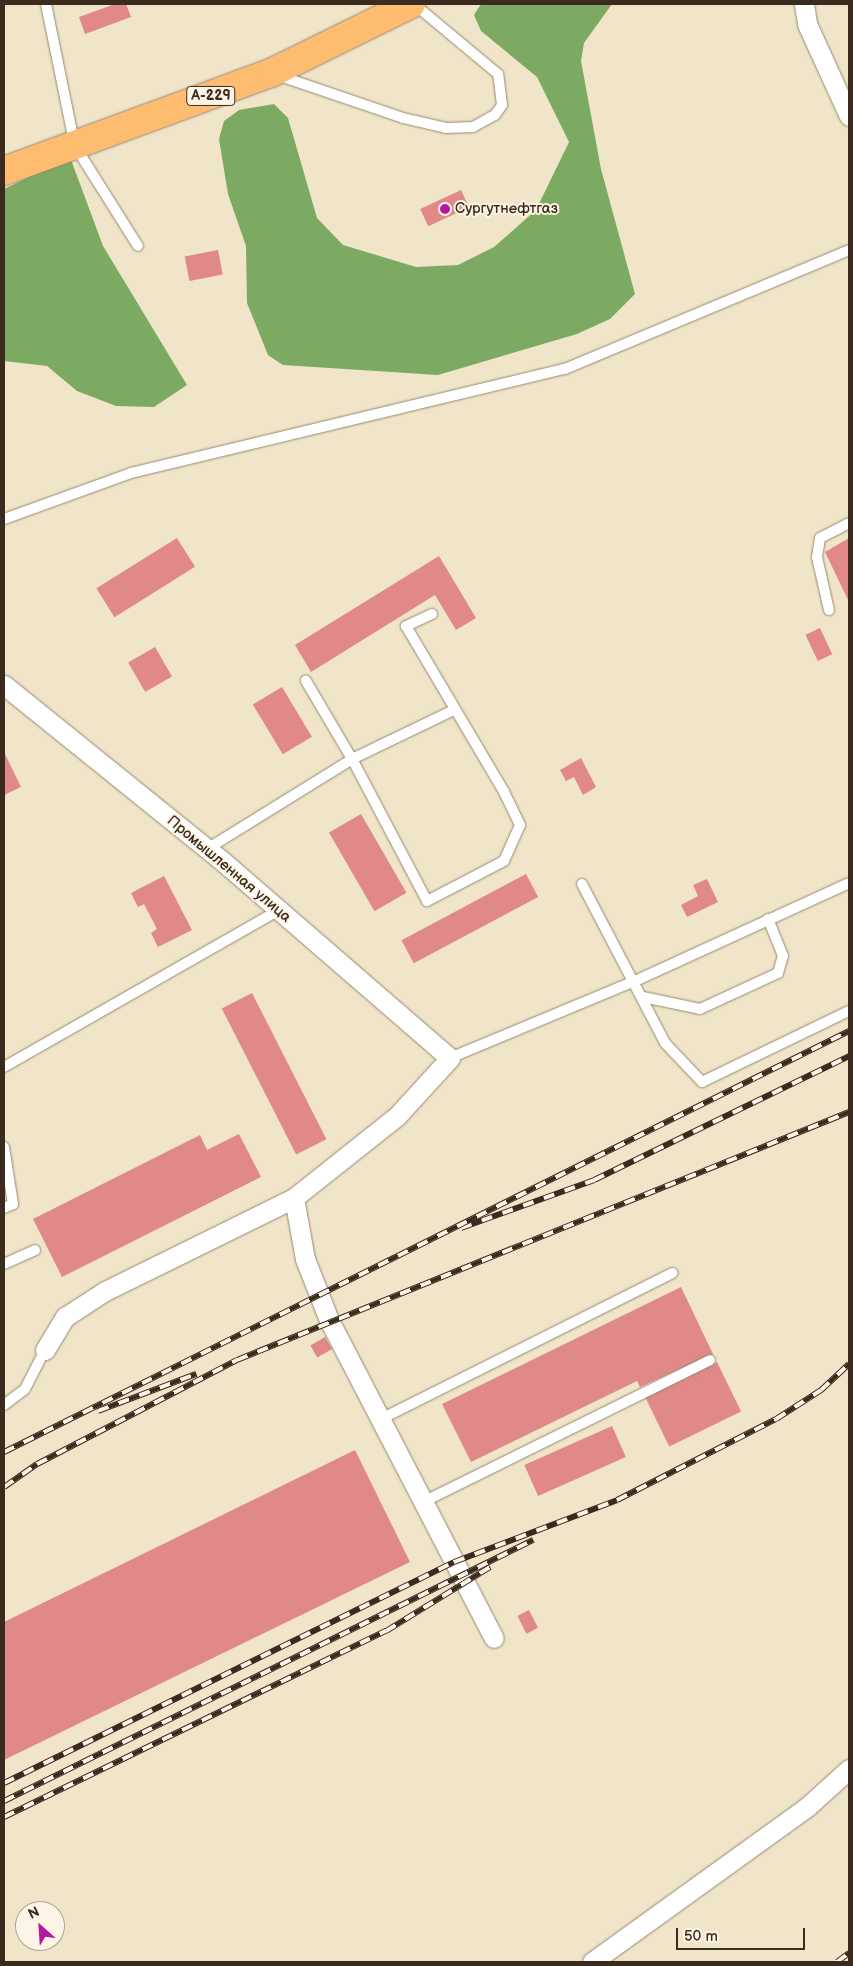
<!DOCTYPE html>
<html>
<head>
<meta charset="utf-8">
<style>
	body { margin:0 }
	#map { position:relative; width:853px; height:1966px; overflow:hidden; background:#f0e5c8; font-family:"Balsamiq Sans",sans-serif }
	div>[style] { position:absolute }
	.forest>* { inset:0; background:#7daa62 }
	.building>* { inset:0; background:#e18988; transform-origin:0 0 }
	.roads { filter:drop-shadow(0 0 1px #968873) drop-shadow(0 0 1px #968873) }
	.service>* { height:10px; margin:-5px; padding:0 5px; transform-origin:5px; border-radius:5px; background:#fff }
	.minor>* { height:19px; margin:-9.5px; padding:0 9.5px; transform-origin:9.5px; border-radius:9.5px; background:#fff }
	.trunk>* { height:28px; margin:-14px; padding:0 14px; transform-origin:14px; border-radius:14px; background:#fdbc70 }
	.rail>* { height:5.5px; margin-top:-2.75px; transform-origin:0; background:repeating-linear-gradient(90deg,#fcf5e5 0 11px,#3b2a1e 0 22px); box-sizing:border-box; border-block:1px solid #3b2a1e }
	.dots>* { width:14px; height:14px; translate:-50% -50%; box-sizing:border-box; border:2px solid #fcf5e5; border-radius:50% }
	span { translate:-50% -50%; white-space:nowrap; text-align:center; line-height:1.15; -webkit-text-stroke:4px #fcf5e5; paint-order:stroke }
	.shield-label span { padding:1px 4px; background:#fcf5e5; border:1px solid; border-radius:4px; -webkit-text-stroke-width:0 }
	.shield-label { font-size:14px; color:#3b2a1e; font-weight:700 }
	.poi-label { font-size:15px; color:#3b2a1e }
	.left { translate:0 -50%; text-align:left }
	.street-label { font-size:15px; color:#3b2a1e }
	.frame { position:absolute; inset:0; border:5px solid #3b2a1e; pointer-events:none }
	.north { position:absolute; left:15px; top:1901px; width:50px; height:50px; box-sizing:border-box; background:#fcf5e5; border:1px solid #afa495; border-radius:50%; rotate:334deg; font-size:14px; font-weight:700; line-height:20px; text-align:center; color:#3b2a1e }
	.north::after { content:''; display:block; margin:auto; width:18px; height:22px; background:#b5179e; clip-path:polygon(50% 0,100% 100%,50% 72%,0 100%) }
	.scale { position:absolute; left:676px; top:1928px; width:129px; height:22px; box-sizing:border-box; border:2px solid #3b2a1e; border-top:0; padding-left:6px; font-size:15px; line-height:18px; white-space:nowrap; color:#3b2a1e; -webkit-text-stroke:4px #fcf5e5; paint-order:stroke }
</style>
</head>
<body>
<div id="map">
	<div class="forest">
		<div style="clip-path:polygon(481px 4px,612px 4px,584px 43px,581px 61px,601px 169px,635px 294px,610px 319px,577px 334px,438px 375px,283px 365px,268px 355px,247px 303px,246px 246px,228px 194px,219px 139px,224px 121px,239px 110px,274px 104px,288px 118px,317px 218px,343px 245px,416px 267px,458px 265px,494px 247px,536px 210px,569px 142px,537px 77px,481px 31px,474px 15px)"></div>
		<div style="clip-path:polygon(70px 157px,103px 246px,187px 385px,154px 407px,116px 406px,77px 391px,47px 366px,4px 361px,4px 189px)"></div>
	</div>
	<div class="building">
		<div style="clip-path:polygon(115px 4px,126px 4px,131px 17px,85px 34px,79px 17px)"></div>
		<div style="left:461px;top:190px;width:19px;height:45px;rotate:65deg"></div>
		<div style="left:218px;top:250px;width:25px;height:34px;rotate:79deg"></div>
		<div style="left:177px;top:538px;width:34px;height:95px;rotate:58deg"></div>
		<div style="clip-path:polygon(849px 538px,849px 602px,825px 552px)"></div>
		<div style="clip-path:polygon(439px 556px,476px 618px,456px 630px,435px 595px,311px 672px,295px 645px)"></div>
		<div style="left:820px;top:628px;width:29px;height:16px;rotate:65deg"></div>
		<div style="left:155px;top:647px;width:34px;height:31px;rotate:60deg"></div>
		<div style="left:282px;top:687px;width:58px;height:34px;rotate:59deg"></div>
		<div style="clip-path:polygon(4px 752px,21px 787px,4px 795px)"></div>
		<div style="clip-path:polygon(581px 758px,596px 787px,583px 795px,574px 777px,566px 781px,560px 770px)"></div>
		<div style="left:361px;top:814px;width:91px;height:37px;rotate:60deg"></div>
		<div style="left:526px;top:874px;width:26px;height:141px;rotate:62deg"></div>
		<div style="clip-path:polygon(164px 876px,192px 930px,158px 947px,151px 933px,157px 929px,144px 904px,138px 907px,131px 893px)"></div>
		<div style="clip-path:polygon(707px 879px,718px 902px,687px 917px,681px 905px,698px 896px,693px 885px)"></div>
		<div style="left:252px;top:993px;width:164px;height:34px;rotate:63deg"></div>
		<div style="clip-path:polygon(239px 1134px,261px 1177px,62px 1277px,33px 1219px,200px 1135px,207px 1150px)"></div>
		<div style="clip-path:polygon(681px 1287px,713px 1354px,640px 1387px,637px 1381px,471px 1462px,442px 1404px)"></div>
		<div style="left:325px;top:1337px;width:14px;height:17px;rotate:60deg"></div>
		<div style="left:717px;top:1362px;width:55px;height:80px;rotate:64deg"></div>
		<div style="left:612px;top:1426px;width:34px;height:96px;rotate:66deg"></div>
		<div style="clip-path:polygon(355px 1450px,410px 1562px,4px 1760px,4px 1622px)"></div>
		<div style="left:529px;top:1610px;width:20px;height:13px;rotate:63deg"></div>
	</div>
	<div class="roads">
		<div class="service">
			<div style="left:46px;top:4px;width:145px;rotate:78.5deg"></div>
			<div style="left:75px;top:146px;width:118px;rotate:57.8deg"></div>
			<div style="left:277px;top:75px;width:133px;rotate:18.8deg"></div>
			<div style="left:403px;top:118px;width:44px;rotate:13.1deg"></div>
			<div style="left:446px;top:128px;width:27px;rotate:-2deg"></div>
			<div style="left:473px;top:127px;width:25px;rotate:-29deg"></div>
			<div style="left:495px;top:115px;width:12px;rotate:-55deg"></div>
			<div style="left:502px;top:105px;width:31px;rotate:-97deg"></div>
			<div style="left:498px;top:74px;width:109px;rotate:-140.2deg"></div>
			<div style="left:4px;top:519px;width:135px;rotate:-19.9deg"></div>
			<div style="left:131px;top:473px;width:446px;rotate:-13.5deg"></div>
			<div style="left:565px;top:369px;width:308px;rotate:-22.7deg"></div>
			<div style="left:829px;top:610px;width:54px;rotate:-102.8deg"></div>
			<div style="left:817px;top:557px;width:19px;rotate:-81deg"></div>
			<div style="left:820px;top:538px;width:33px;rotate:-27deg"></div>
			<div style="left:432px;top:614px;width:29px;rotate:155deg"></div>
			<div style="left:406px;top:626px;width:193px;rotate:59.4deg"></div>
			<div style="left:504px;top:792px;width:37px;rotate:64deg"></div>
			<div style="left:520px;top:825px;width:39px;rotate:114deg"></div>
			<div style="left:504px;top:861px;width:87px;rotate:152.5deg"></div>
			<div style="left:427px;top:901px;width:161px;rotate:-117.8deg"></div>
			<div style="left:352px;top:759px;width:113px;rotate:-25.7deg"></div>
			<div style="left:207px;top:849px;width:171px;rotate:-31.8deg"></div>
			<div style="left:352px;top:759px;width:91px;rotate:-120.5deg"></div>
			<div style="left:582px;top:884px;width:179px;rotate:62.4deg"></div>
			<div style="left:665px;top:1043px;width:54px;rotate:46.5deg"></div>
			<div style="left:702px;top:1082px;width:163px;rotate:-25.8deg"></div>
			<div style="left:643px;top:997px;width:58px;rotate:11.9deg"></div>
			<div style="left:700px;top:1009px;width:86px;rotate:-24.8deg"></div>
			<div style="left:778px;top:973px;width:18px;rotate:-74deg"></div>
			<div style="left:783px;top:956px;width:40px;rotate:-112deg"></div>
			<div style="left:450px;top:1058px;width:200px;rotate:-22.6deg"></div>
			<div style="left:635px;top:981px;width:235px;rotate:-24.6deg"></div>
			<div style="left:4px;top:1067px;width:317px;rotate:-29.7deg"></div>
			<div style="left:4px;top:1147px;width:58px;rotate:81deg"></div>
			<div style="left:13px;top:1204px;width:10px;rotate:156deg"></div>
			<div style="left:4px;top:1264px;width:34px;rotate:-24deg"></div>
			<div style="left:4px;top:1405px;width:26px;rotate:-37deg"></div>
			<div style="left:25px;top:1389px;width:44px;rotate:-62.9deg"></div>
			<div style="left:381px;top:1419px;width:326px;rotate:-26.6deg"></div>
			<div style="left:423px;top:1502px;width:320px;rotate:-26.3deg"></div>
		</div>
		<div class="minor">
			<div style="left:804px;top:4px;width:20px;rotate:81deg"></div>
			<div style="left:807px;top:24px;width:101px;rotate:65.5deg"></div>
			<div style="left:4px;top:685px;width:277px;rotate:38.9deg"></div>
			<div style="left:220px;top:859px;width:304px;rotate:40.9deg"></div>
			<div style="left:450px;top:1058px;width:79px;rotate:132.4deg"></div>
			<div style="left:397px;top:1116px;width:132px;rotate:141.5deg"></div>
			<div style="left:294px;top:1198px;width:62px;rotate:79.8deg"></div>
			<div style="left:305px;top:1259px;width:66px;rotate:68.5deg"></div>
			<div style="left:329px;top:1320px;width:358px;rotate:62.6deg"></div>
			<div style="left:45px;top:1350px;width:39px;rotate:-59deg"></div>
			<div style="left:65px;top:1317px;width:48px;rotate:-33deg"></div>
			<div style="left:105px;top:1291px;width:211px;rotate:-26.2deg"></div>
			<div style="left:592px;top:1962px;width:265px;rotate:-35.8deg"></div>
			<div style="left:807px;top:1807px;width:57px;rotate:-42.1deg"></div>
		</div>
		<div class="trunk">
			<div style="left:4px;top:171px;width:284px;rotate:-20.2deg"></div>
			<div style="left:271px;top:73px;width:156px;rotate:-26.2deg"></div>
		</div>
	</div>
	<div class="rail">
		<div style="left:461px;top:1228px;width:141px;rotate:-19.8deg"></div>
		<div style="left:594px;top:1180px;width:284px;rotate:-25.9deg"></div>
		<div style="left:98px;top:1411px;width:105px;rotate:-20.7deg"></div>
		<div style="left:4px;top:1452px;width:944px;rotate:-26.48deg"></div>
		<div style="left:4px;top:1487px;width:40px;rotate:-34.9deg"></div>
		<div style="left:37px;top:1464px;width:225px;rotate:-27.5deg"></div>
		<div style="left:237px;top:1360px;width:660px;rotate:-22.06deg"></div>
		<div style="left:4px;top:1783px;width:501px;rotate:-26.16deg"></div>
		<div style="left:454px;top:1562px;width:174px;rotate:-20.8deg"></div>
		<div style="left:617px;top:1500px;width:178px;rotate:-27deg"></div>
		<div style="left:776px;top:1419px;width:54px;rotate:-32.8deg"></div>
		<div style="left:821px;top:1390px;width:38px;rotate:-43deg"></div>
		<div style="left:4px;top:1801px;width:590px;rotate:-26.26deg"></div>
		<div style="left:4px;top:1817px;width:425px;rotate:-26deg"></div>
		<div style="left:386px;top:1631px;width:122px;rotate:-31.6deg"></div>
		<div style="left:837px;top:1962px;width:15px;rotate:-37deg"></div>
	</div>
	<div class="dots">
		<div style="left:445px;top:209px;background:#b5179e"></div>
	</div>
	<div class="shield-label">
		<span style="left:211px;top:96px">А-229</span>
	</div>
	<div class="poi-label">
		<span class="left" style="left:455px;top:209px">Сургутнефтгаз</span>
	</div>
	<div class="street-label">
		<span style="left:229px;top:869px;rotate:40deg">Промышленная улица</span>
	</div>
	<div class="frame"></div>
	<div class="north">N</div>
	<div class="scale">50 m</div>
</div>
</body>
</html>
